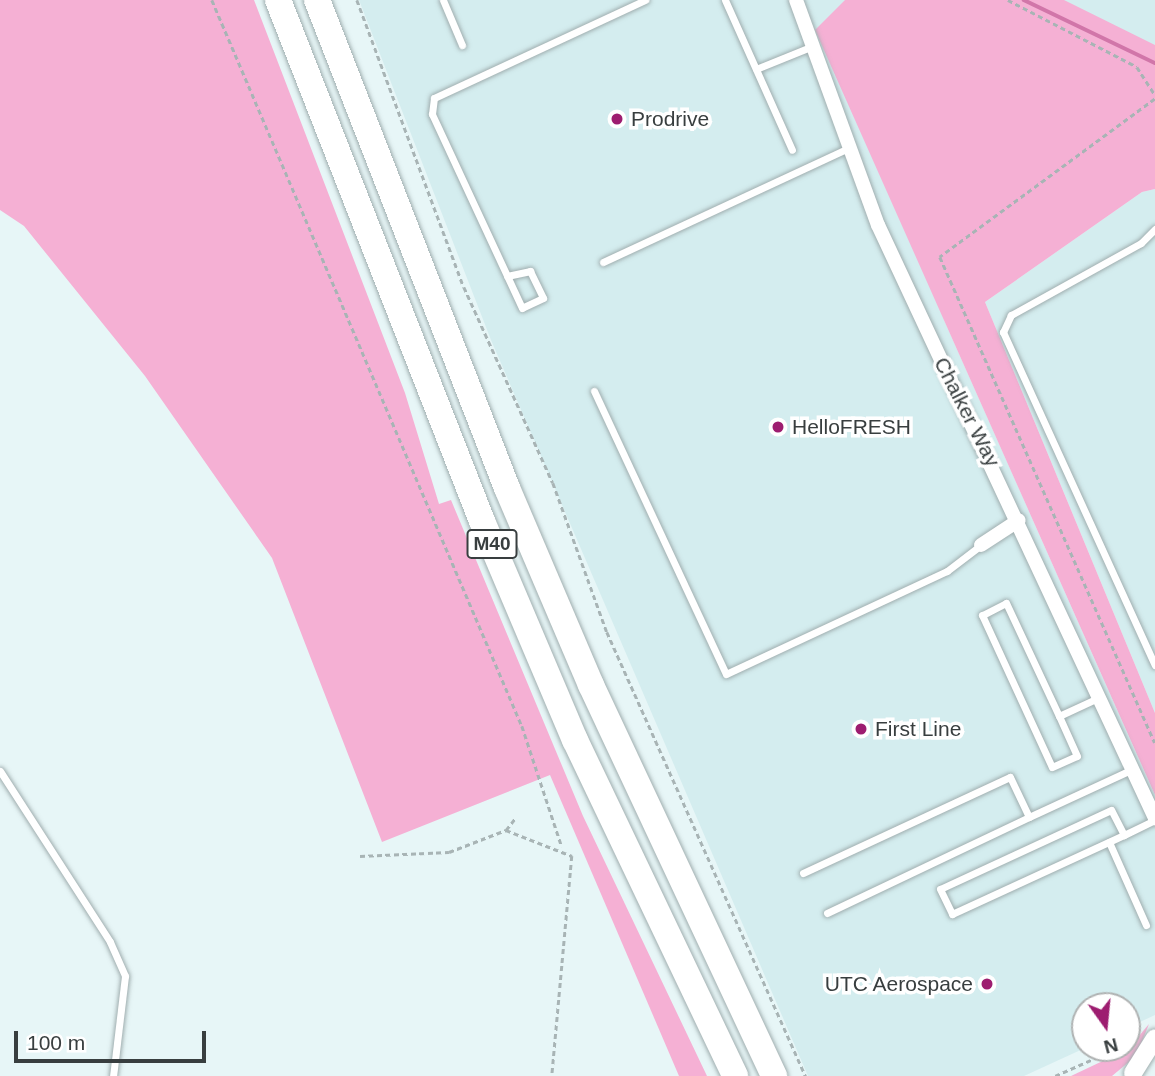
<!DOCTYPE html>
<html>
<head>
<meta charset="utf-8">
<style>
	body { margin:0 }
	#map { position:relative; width:1155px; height:1076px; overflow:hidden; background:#e7f6f7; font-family:Helvetica,sans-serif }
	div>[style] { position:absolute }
	.built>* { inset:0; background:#d4edef }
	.green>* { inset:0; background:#f5b0d4 }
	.stream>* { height:3.5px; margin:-1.75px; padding:0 1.75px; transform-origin:1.75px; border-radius:1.75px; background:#d176a9 }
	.path>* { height:2.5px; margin-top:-1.25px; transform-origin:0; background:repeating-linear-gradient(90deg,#a8b4b5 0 5px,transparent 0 8.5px) }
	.roads { filter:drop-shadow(0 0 2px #a0aeaf) drop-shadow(0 0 2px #a0aeaf) }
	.service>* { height:7px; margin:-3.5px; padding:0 3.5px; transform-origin:3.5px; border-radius:3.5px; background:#fff }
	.minor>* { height:14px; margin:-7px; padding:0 7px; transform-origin:7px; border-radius:7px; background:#fff }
	.tertiary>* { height:18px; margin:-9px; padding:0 9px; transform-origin:9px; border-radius:9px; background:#fff }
	.motorway>* { height:26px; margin:-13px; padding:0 13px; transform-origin:13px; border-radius:13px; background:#fff }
	.dots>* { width:19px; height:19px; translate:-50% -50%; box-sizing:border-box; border:4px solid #fff; border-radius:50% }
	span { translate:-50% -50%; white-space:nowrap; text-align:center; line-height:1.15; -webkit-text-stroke:7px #fff; paint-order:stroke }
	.shield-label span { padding:2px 5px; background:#fff; border:2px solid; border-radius:5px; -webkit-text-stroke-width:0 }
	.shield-label { font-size:19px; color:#383e3f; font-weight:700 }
	.poi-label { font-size:21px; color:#383e3f }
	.left { translate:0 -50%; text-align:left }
	.right { translate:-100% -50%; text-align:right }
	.street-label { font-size:21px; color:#383e3f }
	.north { position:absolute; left:1071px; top:992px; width:70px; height:70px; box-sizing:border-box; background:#fff; border:2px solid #afb2b2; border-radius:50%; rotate:165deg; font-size:19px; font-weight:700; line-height:28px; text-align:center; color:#383e3f }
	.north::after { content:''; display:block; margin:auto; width:24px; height:32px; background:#9d1d70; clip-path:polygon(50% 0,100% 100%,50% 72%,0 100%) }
	.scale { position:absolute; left:14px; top:1031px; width:192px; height:32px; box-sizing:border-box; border:4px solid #383e3f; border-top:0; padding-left:9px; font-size:21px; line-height:24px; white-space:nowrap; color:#383e3f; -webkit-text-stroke:5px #fff; paint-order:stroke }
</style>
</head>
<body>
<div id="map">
	<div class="built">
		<div style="clip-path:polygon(359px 0,1155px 0,1155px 178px,944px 320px,1155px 795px,1155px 1015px,1127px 1028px,1127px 1006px,1085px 1006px,1085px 1048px,1024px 1076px,808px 1076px,491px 340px)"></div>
		<div style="clip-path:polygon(1155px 189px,1155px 713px,985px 302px,1142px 192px)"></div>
	</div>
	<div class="green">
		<div style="clip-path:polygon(0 0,254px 0,405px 393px,439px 504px,451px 500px,583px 816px,707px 1076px,679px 1076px,550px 775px,382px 842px,272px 558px,145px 376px,24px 226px,0 210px)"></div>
		<div style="clip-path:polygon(845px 0,1064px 0,1155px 45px,1155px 189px,1142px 192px,985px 302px,1155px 713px,1155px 795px,815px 30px)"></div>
		<div style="clip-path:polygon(1149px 1024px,1136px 1056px,1112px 1076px,1071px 1076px,1128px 1049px)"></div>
	</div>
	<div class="stream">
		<div style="left:1024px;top:0;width:145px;rotate:25.7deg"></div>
	</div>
	<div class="path">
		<div style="left:212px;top:0;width:789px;rotate:66.88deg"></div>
		<div style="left:522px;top:726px;width:127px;rotate:71.7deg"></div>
		<div style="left:357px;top:0;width:306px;rotate:69.6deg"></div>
		<div style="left:464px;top:287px;width:215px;rotate:65.6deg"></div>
		<div style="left:553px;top:483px;width:158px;rotate:70.1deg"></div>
		<div style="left:607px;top:632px;width:487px;rotate:65.9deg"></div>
		<div style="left:1008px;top:0;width:145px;rotate:27.4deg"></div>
		<div style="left:1137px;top:67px;width:33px;rotate:57deg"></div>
		<div style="left:1155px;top:99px;width:267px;rotate:143.7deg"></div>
		<div style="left:940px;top:257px;width:531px;rotate:66.14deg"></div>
		<div style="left:506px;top:830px;width:16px;rotate:-52deg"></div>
		<div style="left:360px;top:856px;width:89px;rotate:-2.6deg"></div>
		<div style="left:449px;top:852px;width:61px;rotate:-21.1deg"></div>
		<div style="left:506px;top:830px;width:71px;rotate:21.5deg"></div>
		<div style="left:572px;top:856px;width:221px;rotate:95.2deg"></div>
		<div style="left:1055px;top:1076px;width:69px;rotate:-24deg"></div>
	</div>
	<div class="roads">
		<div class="service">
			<div style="left:443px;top:0;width:49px;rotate:67.1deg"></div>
			<div style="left:725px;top:0;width:164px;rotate:65.9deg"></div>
			<div style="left:756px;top:69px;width:56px;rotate:-22deg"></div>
			<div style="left:1155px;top:229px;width:20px;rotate:135deg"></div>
			<div style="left:1141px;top:243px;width:149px;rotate:151deg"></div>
			<div style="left:1011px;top:315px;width:19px;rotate:115deg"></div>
			<div style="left:1003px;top:332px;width:366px;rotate:65.5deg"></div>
			<div style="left:603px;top:262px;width:271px;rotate:-24.9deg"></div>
			<div style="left:507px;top:276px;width:24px;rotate:-12deg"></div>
			<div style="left:530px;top:271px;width:30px;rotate:64deg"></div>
			<div style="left:543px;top:298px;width:23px;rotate:155deg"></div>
			<div style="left:522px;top:308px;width:214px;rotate:-114.9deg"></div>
			<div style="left:432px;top:114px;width:16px;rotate:-83deg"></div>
			<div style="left:434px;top:98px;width:233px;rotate:-24.9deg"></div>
			<div style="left:594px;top:391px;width:312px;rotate:65deg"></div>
			<div style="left:726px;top:674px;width:244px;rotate:-25deg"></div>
			<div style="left:947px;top:571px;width:43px;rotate:-37.4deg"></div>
			<div style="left:1059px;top:716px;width:125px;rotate:-115.1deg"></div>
			<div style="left:1006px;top:603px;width:27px;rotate:153deg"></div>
			<div style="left:982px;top:615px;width:167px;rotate:65.3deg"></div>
			<div style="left:1052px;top:767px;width:27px;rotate:-24deg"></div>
			<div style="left:1077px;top:756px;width:44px;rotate:-114.2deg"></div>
			<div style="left:1059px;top:716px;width:45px;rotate:-24.9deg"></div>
			<div style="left:0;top:771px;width:203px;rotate:57.2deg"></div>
			<div style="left:110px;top:942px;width:37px;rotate:66deg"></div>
			<div style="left:125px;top:976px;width:101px;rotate:96.8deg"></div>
			<div style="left:1124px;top:835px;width:28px;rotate:-117deg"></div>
			<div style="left:1111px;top:810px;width:188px;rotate:155.2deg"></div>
			<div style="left:940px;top:889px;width:28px;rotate:64deg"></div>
			<div style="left:952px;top:914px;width:189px;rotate:-24.7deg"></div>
			<div style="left:1124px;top:835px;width:34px;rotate:-26deg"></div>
			<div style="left:1109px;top:842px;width:91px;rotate:66deg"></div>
			<div style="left:803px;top:873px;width:228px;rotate:-24.9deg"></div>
			<div style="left:1010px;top:777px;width:44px;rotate:64.6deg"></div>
			<div style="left:1029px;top:817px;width:115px;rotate:-24.8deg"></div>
			<div style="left:827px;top:913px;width:224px;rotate:-25.4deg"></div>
		</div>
		<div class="minor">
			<div style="left:796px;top:0;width:239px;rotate:70deg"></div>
			<div style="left:878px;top:225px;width:655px;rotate:64.96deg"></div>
			<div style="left:981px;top:545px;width:45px;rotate:-33.3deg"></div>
		</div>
		<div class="tertiary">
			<div style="left:1133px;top:1073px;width:41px;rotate:-57.8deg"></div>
		</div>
		<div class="motorway">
			<div style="left:278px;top:0;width:560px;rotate:68.62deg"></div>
			<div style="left:482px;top:521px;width:238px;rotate:67deg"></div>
			<div style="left:575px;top:740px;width:372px;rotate:64.5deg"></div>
			<div style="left:317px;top:0;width:524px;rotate:68.73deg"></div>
			<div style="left:507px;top:488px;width:214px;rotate:66.9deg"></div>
			<div style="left:591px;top:685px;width:432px;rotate:64.9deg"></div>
		</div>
	</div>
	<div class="dots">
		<div style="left:617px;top:119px;background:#9d1d70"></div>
		<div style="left:778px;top:427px;background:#9d1d70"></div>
		<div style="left:861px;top:729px;background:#9d1d70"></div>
		<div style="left:987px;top:984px;background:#9d1d70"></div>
	</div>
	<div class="shield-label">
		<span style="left:492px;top:544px">M40</span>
	</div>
	<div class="poi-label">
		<span class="left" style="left:631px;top:119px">Prodrive</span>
		<span class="left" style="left:792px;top:427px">HelloFRESH</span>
		<span class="left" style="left:875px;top:729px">First Line</span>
		<span class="right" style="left:973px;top:984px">UTC Aerospace</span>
	</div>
	<div class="street-label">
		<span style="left:967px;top:412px;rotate:63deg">Chalker Way</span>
	</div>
	<div class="north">N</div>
	<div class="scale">100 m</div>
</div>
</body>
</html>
